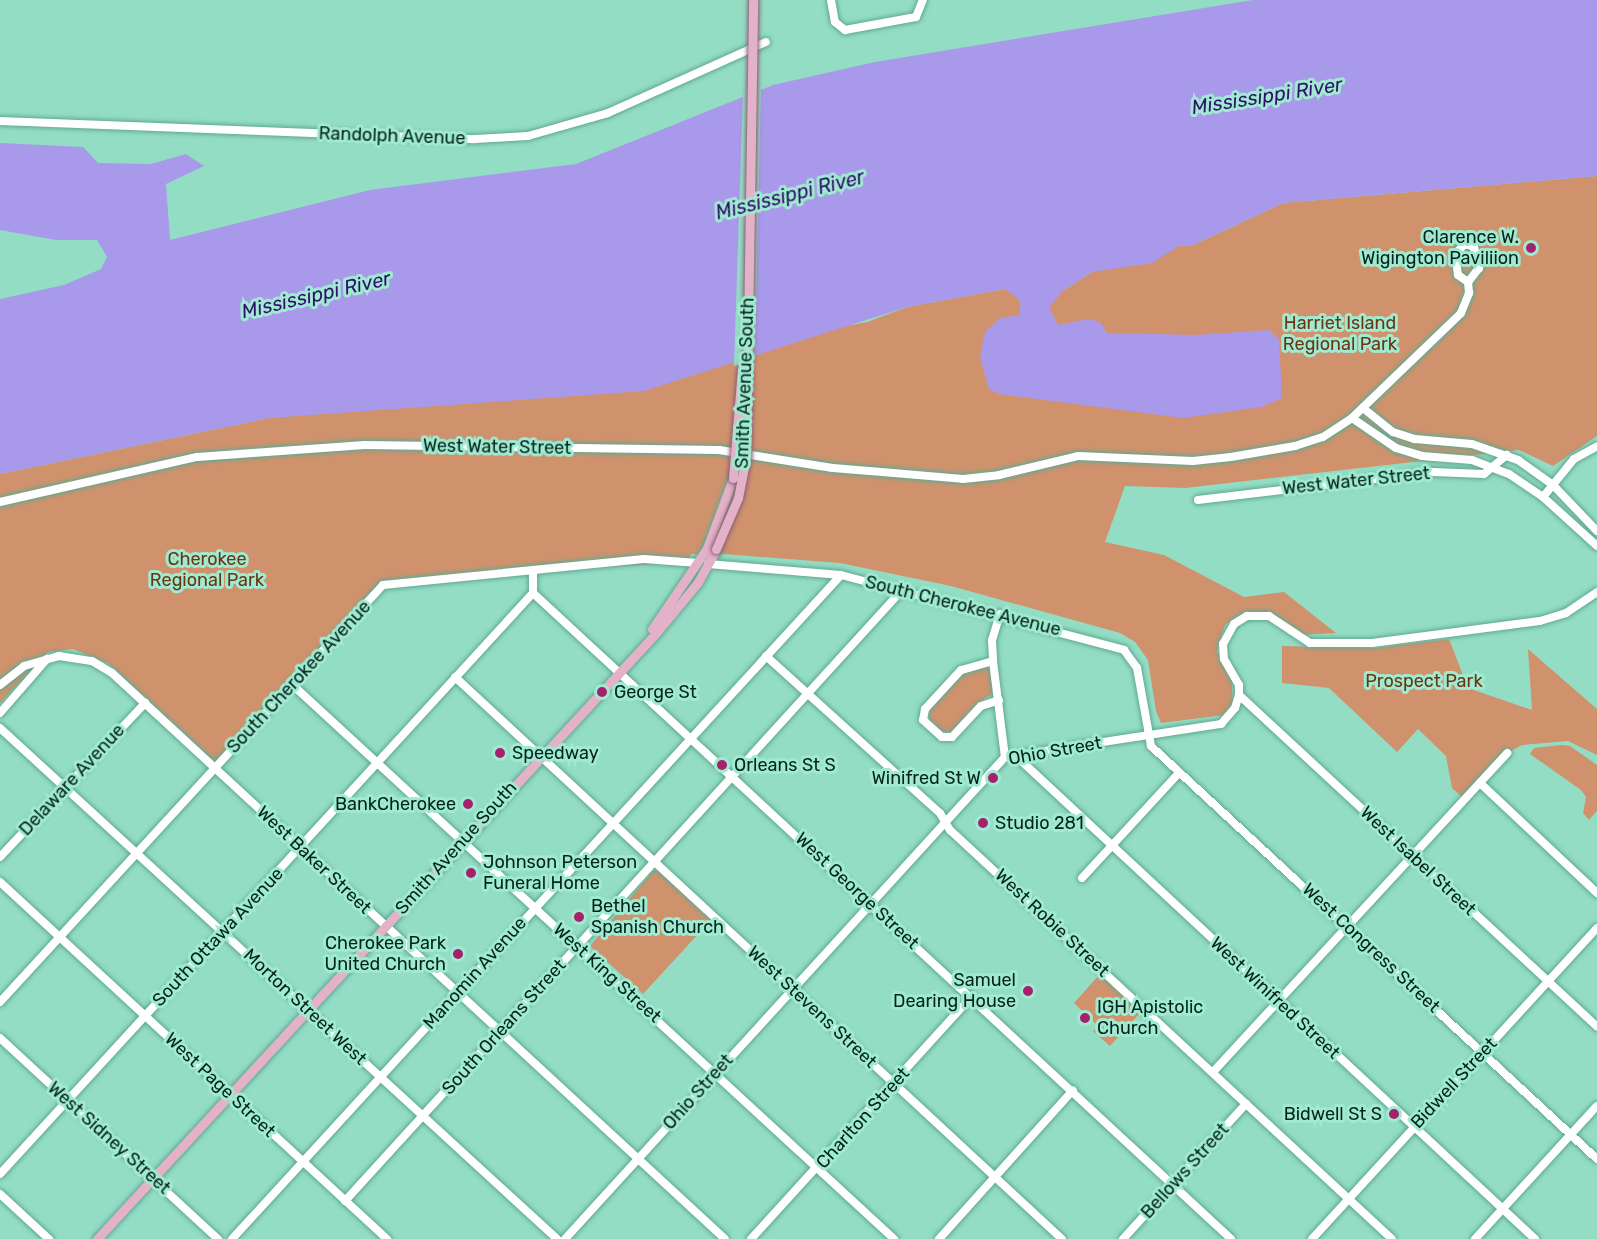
<!DOCTYPE html>
<html>
<head>
<meta charset="utf-8">
<style>
	body { margin:0 }
	#map { position:relative; width:1597px; height:1239px; overflow:hidden; background:#93ddc4; font-family:Rubik,sans-serif }
	div>[style] { position:absolute }
	.green>* { inset:0; background:#d0926d }
	.water>* { inset:0; background:#a899eb }
	.pier>* { inset:0; background:#93ddc4 }
	.roads { filter:drop-shadow(0 0 2px #60a992) drop-shadow(0 0 2px #60a992) }
	.minor>* { height:8px; margin:-4px; padding:0 4px; transform-origin:4px; border-radius:4px; background:#fff }
	.major>* { height:9px; margin:-4.5px; padding:0 4.5px; transform-origin:4.5px; border-radius:4.5px; background:#e4b2c8 }
	.bridges { filter:drop-shadow(0 0 2px #8a5e74) drop-shadow(0 0 2px #8a5e74) }
	.major-bridge>* { height:9px; margin:-4.5px; padding:0 4.5px; transform-origin:4.5px; border-radius:4.5px; background:#e4b2c8 }
	.dots>* { width:16px; height:16px; translate:-50% -50%; box-sizing:border-box; border:3px solid #a0ead1; border-radius:50% }
	span { translate:-50% -50%; white-space:nowrap; text-align:center; line-height:1.15; -webkit-text-stroke:6px #a0ead1; paint-order:stroke }
	.street-label { font-size:18px; color:#04241b }
	.poi-label { font-size:18px; color:#04241b }
	.right { translate:-100% -50%; text-align:right }
	.left { translate:0 -50%; text-align:left }
	.park-label { font-size:18px; color:#693511 }
	.water-label { font-size:20px; color:#320f6e; font-style:italic }
</style>
</head>
<body>
<div id="map">
	<div class="green">
		<div style="clip-path:polygon(1597px 176px,1597px 436px,1553px 466px,1519px 450px,1185px 488px,1125px 486px,1105px 542px,1164px 555px,1244px 597px,1284px 592px,1336px 633px,1301px 635px,1265px 612px,1242px 613px,1225px 625px,1217px 651px,1232px 682px,1233px 704px,1224px 715px,1161px 723px,1156px 711px,1148px 660px,1135px 642px,1120px 633px,951px 586px,840px 563px,723px 554px,691px 554px,688px 562px,381px 581px,215px 762px,109px 664px,73px 649px,48px 652px,0 703px,0 474px,269px 418px,441px 403px,867px 322px,907px 307px,1005px 289px,1064px 290px,1092px 272px,1165px 254px,1179px 246px,1193px 245px,1283px 203px)"></div>
		<div style="clip-path:polygon(1449px 639px,1468px 688px,1532px 710px,1528px 649px,1597px 709px,1597px 755px,1568px 741px,1522px 745px,1507px 753px,1464px 799px,1452px 788px,1446px 756px,1418px 729px,1397px 752px,1329px 688px,1282px 683px,1282px 646px,1375px 648px)"></div>
		<div style="clip-path:polygon(986px 667px,991px 669px,994px 693px,979px 702px,953px 731px,942px 732px,930px 721px,929px 710px,963px 672px)"></div>
		<div style="clip-path:polygon(1561px 745px,1570px 746px,1597px 765px,1597px 811px,1589px 820px,1583px 813px,1586px 797px,1581px 790px,1530px 754px,1534px 748px)"></div>
		<div style="clip-path:polygon(653px 871px,658px 871px,712px 919px,643px 994px,590px 946px)"></div>
		<div style="clip-path:polygon(1100px 974px,1140px 1013px,1110px 1046px,1093px 1031px,1098px 1026px,1074px 1003px)"></div>
	</div>
	<div class="water">
		<div style="clip-path:polygon(1253px 0,1597px 0,1597px 176px,1283px 203px,1193px 245px,1179px 246px,1152px 263px,1092px 272px,1064px 290px,1049px 307px,1058px 325px,1088px 319px,1100px 322px,1107px 333px,1196px 335px,1269px 330px,1279px 339px,1282px 398px,1262px 407px,1183px 418px,999px 394px,989px 389px,980px 357px,985px 332px,1000px 318px,1020px 315px,1019px 299px,1005px 289px,907px 307px,644px 391px,269px 418px,0 474px,0 299px,64px 285px,101px 269px,107px 257px,97px 240px,56px 240px,0 230px,0 143px,83px 147px,98px 163px,151px 164px,186px 154px,204px 166px,166px 184px,170px 240px,370px 190px,576px 164px,773px 85px,875px 62px)"></div>
	</div>
	<div class="pier">
		<div style="clip-path:polygon(761px 86px,755px 360px,734px 366px,743px 93px)"></div>
	</div>
	<div class="roads">
		<div class="minor">
			<div style="left:831px;top:0;width:22px;rotate:80deg"></div>
			<div style="left:835px;top:22px;width:13px;rotate:39deg"></div>
			<div style="left:845px;top:30px;width:72px;rotate:-10.4deg"></div>
			<div style="left:916px;top:17px;width:18px;rotate:-68deg"></div>
			<div style="left:0;top:121px;width:475px;rotate:2.2deg"></div>
			<div style="left:475px;top:139px;width:53px;rotate:-3.2deg"></div>
			<div style="left:528px;top:136px;width:83px;rotate:-16deg"></div>
			<div style="left:608px;top:113px;width:173px;rotate:-24.2deg"></div>
			<div style="left:1465px;top:244px;width:9px;rotate:18deg"></div>
			<div style="left:1474px;top:247px;width:22px;rotate:77deg"></div>
			<div style="left:1479px;top:268px;width:18px;rotate:128deg"></div>
			<div style="left:1468px;top:282px;width:12px;rotate:-145deg"></div>
			<div style="left:1458px;top:275px;width:21px;rotate:-98deg"></div>
			<div style="left:1455px;top:254px;width:14px;rotate:-45deg"></div>
			<div style="left:1363px;top:408px;width:38px;rotate:39deg"></div>
			<div style="left:1393px;top:432px;width:23px;rotate:18deg"></div>
			<div style="left:1415px;top:439px;width:57px;rotate:5deg"></div>
			<div style="left:1472px;top:444px;width:49px;rotate:19.2deg"></div>
			<div style="left:1518px;top:460px;width:43px;rotate:35.5deg"></div>
			<div style="left:1553px;top:485px;width:64px;rotate:46.3deg"></div>
			<div style="left:1352px;top:418px;width:53px;rotate:34.3deg"></div>
			<div style="left:1396px;top:448px;width:27px;rotate:17deg"></div>
			<div style="left:1422px;top:456px;width:50px;rotate:4.6deg"></div>
			<div style="left:1472px;top:460px;width:40px;rotate:21deg"></div>
			<div style="left:1509px;top:474px;width:41px;rotate:34.1deg"></div>
			<div style="left:1543px;top:497px;width:73px;rotate:42.2deg"></div>
			<div style="left:1543px;top:497px;width:49px;rotate:-50.8deg"></div>
			<div style="left:1574px;top:459px;width:26px;rotate:-29deg"></div>
			<div style="left:1198px;top:500px;width:237px;rotate:-6.8deg"></div>
			<div style="left:1433px;top:472px;width:51px;rotate:2.2deg"></div>
			<div style="left:1484px;top:474px;width:30px;rotate:-40deg"></div>
			<div style="left:0;top:502px;width:202px;rotate:-12.9deg"></div>
			<div style="left:197px;top:457px;width:168px;rotate:-4.1deg"></div>
			<div style="left:365px;top:445px;width:354px;rotate:0.8deg"></div>
			<div style="left:719px;top:450px;width:115px;rotate:9deg"></div>
			<div style="left:833px;top:468px;width:130px;rotate:4.8deg"></div>
			<div style="left:963px;top:479px;width:36px;rotate:-6deg"></div>
			<div style="left:999px;top:475px;width:81px;rotate:-13.5deg"></div>
			<div style="left:1078px;top:456px;width:115px;rotate:2.5deg"></div>
			<div style="left:1193px;top:461px;width:38px;rotate:-6deg"></div>
			<div style="left:1231px;top:457px;width:65px;rotate:-9.8deg"></div>
			<div style="left:1295px;top:446px;width:29px;rotate:-18deg"></div>
			<div style="left:1323px;top:437px;width:35px;rotate:-33deg"></div>
			<div style="left:1352px;top:418px;width:151px;rotate:-43.9deg"></div>
			<div style="left:1461px;top:313px;width:22px;rotate:-68deg"></div>
			<div style="left:1469px;top:293px;width:11px;rotate:-95deg"></div>
			<div style="left:708px;top:564px;width:133px;rotate:4.7deg"></div>
			<div style="left:841px;top:575px;width:293px;rotate:14.8deg"></div>
			<div style="left:1124px;top:650px;width:22px;rotate:54deg"></div>
			<div style="left:1137px;top:668px;width:79px;rotate:79.8deg"></div>
			<div style="left:1151px;top:746px;width:608px;rotate:42.8deg"></div>
			<div style="left:533px;top:571px;width:22px;rotate:90deg"></div>
			<div style="left:533px;top:593px;width:951px;rotate:42.78deg"></div>
			<div style="left:1000px;top:614px;width:27px;rotate:107deg"></div>
			<div style="left:992px;top:640px;width:21px;rotate:87deg"></div>
			<div style="left:993px;top:661px;width:97px;rotate:82.9deg"></div>
			<div style="left:766px;top:656px;width:234px;rotate:42.1deg"></div>
			<div style="left:940px;top:813px;width:20px;rotate:60deg"></div>
			<div style="left:950px;top:830px;width:602px;rotate:42.78deg"></div>
			<div style="left:993px;top:661px;width:33px;rotate:164deg"></div>
			<div style="left:961px;top:670px;width:53px;rotate:132.7deg"></div>
			<div style="left:925px;top:709px;width:11px;rotate:100deg"></div>
			<div style="left:923px;top:720px;width:25px;rotate:42deg"></div>
			<div style="left:942px;top:737px;width:10px"></div>
			<div style="left:952px;top:737px;width:42px;rotate:-46.9deg"></div>
			<div style="left:981px;top:706px;width:19px;rotate:-18deg"></div>
			<div style="left:455px;top:677px;width:827px;rotate:42.8deg"></div>
			<div style="left:294px;top:682px;width:8px;rotate:67deg"></div>
			<div style="left:297px;top:689px;width:812px;rotate:42.65deg"></div>
			<div style="left:0;top:685px;width:31px;rotate:-38deg"></div>
			<div style="left:24px;top:666px;width:36px;rotate:-16deg"></div>
			<div style="left:59px;top:656px;width:33px;rotate:9deg"></div>
			<div style="left:92px;top:661px;width:23px;rotate:31deg"></div>
			<div style="left:112px;top:673px;width:834px;rotate:42.72deg"></div>
			<div style="left:1239px;top:695px;width:488px;rotate:42.8deg"></div>
			<div style="left:0;top:713px;width:72px;rotate:-49deg"></div>
			<div style="left:0;top:728px;width:756px;rotate:42.53deg"></div>
			<div style="left:1016px;top:756px;width:709px;rotate:42.94deg"></div>
			<div style="left:1480px;top:783px;width:161px;rotate:43.2deg"></div>
			<div style="left:0;top:857px;width:212px;rotate:-46.7deg"></div>
			<div style="left:1082px;top:878px;width:142px;rotate:-47.3deg"></div>
			<div style="left:0;top:882px;width:527px;rotate:42.69deg"></div>
			<div style="left:0;top:1002px;width:566px;rotate:-47.43deg"></div>
			<div style="left:383px;top:585px;width:262px;rotate:-5.7deg"></div>
			<div style="left:644px;top:559px;width:54px;rotate:4.2deg"></div>
			<div style="left:0;top:1038px;width:297px;rotate:42.7deg"></div>
			<div style="left:1213px;top:1072px;width:434px;rotate:-47.3deg"></div>
			<div style="left:0;top:1174px;width:788px;rotate:-47.47deg"></div>
			<div style="left:0;top:1194px;width:67px;rotate:42.6deg"></div>
			<div style="left:345px;top:1201px;width:828px;rotate:-47.64deg"></div>
			<div style="left:232px;top:1239px;width:901px;rotate:-47.47deg"></div>
			<div style="left:565px;top:1239px;width:653px;rotate:-47.61deg"></div>
			<div style="left:1005px;top:757px;width:219px;rotate:-8.7deg"></div>
			<div style="left:1221px;top:724px;width:21px;rotate:-49deg"></div>
			<div style="left:1235px;top:708px;width:14px;rotate:-73deg"></div>
			<div style="left:1239px;top:695px;width:10px;rotate:-90deg"></div>
			<div style="left:1239px;top:685px;width:30px;rotate:-120deg"></div>
			<div style="left:1224px;top:659px;width:15px;rotate:-94deg"></div>
			<div style="left:1223px;top:644px;width:23px;rotate:-61deg"></div>
			<div style="left:1234px;top:624px;width:15px;rotate:-32deg"></div>
			<div style="left:1247px;top:616px;width:22px"></div>
			<div style="left:1269px;top:616px;width:49px;rotate:33.4deg"></div>
			<div style="left:1310px;top:643px;width:62px"></div>
			<div style="left:1372px;top:643px;width:169px;rotate:-7.5deg"></div>
			<div style="left:1540px;top:621px;width:27px;rotate:-17deg"></div>
			<div style="left:1566px;top:613px;width:37px;rotate:-34deg"></div>
			<div style="left:751px;top:1239px;width:328px;rotate:-47.7deg"></div>
			<div style="left:939px;top:1239px;width:200px;rotate:-48deg"></div>
			<div style="left:1123px;top:1239px;width:183px;rotate:-47.7deg"></div>
			<div style="left:1312px;top:1239px;width:422px;rotate:-47.5deg"></div>
			<div style="left:1475px;top:1239px;width:180px;rotate:-47.5deg"></div>
		</div>
		<div class="major">
			<div style="left:652px;top:629px;width:98px;rotate:-55.8deg"></div>
			<div style="left:707px;top:548px;width:75px;rotate:-69.6deg"></div>
			<div style="left:97px;top:1239px;width:826px;rotate:-47.31deg"></div>
			<div style="left:657px;top:632px;width:65px;rotate:-50.6deg"></div>
			<div style="left:698px;top:582px;width:38px;rotate:-61deg"></div>
		</div>
	</div>
	<div class="bridges">
		<div class="major-bridge">
			<div style="left:733px;top:478px;width:109px;rotate:-85.3deg"></div>
			<div style="left:716px;top:549px;width:56px;rotate:-66.7deg"></div>
			<div style="left:738px;top:498px;width:42px;rotate:-79deg"></div>
			<div style="left:746px;top:457px;width:457px;rotate:-89.1deg"></div>
		</div>
	</div>
	<div class="dots">
		<div style="left:1531px;top:248px;background:#a6216c"></div>
		<div style="left:602px;top:692px;background:#a6216c"></div>
		<div style="left:500px;top:753px;background:#a6216c"></div>
		<div style="left:722px;top:765px;background:#a6216c"></div>
		<div style="left:993px;top:778px;background:#a6216c"></div>
		<div style="left:468px;top:804px;background:#a6216c"></div>
		<div style="left:983px;top:823px;background:#a6216c"></div>
		<div style="left:471px;top:873px;background:#a6216c"></div>
		<div style="left:579px;top:917px;background:#a6216c"></div>
		<div style="left:458px;top:954px;background:#a6216c"></div>
		<div style="left:1028px;top:991px;background:#a6216c"></div>
		<div style="left:1085px;top:1018px;background:#a6216c"></div>
		<div style="left:1394px;top:1114px;background:#a6216c"></div>
	</div>
	<div class="street-label">
		<span style="left:392px;top:136px;rotate:2deg">Randolph Avenue</span>
		<span style="left:745px;top:383px;rotate:-88deg">Smith Avenue South</span>
		<span style="left:497px;top:447px;rotate:1deg">West Water Street</span>
		<span style="left:1356px;top:481px;rotate:-6deg">West Water Street</span>
		<span style="left:963px;top:606px;rotate:14deg">South Cherokee Avenue</span>
		<span style="left:299px;top:677px;rotate:-47deg">South Cherokee Avenue</span>
		<span style="left:1055px;top:751px;rotate:-10deg">Ohio Street</span>
		<span style="left:72px;top:780px;rotate:-47deg">Delaware Avenue</span>
		<span style="left:456px;top:848px;rotate:-48deg">Smith Avenue South</span>
		<span style="left:314px;top:860px;rotate:43deg">West Baker Street</span>
		<span style="left:1418px;top:861px;rotate:43deg">West Isabel Street</span>
		<span style="left:857px;top:891px;rotate:43deg">West George Street</span>
		<span style="left:1052px;top:923px;rotate:43deg">West Robie Street</span>
		<span style="left:218px;top:937px;rotate:-47deg">South Ottawa Avenue</span>
		<span style="left:1371px;top:948px;rotate:43deg">West Congress Street</span>
		<span style="left:475px;top:973px;rotate:-48deg">Manomin Avenue</span>
		<span style="left:607px;top:973px;rotate:42deg">West King Street</span>
		<span style="left:1275px;top:998px;rotate:43deg">West Winifred Street</span>
		<span style="left:305px;top:1007px;rotate:43deg">Morton Street West</span>
		<span style="left:812px;top:1007px;rotate:43deg">West Stevens Street</span>
		<span style="left:504px;top:1027px;rotate:-48deg">South Orleans Street</span>
		<span style="left:1454px;top:1083px;rotate:-47deg">Bidwell Street</span>
		<span style="left:220px;top:1085px;rotate:43deg">West Page Street</span>
		<span style="left:698px;top:1092px;rotate:-48deg">Ohio Street</span>
		<span style="left:863px;top:1118px;rotate:-48deg">Charlton Street</span>
		<span style="left:109px;top:1138px;rotate:42deg">West Sidney Street</span>
		<span style="left:1185px;top:1171px;rotate:-48deg">Bellows Street</span>
	</div>
	<div class="poi-label">
		<span class="right" style="left:1519px;top:248px">Clarence W.<br>Wigington Paviliion</span>
		<span class="left" style="left:614px;top:692px">George St</span>
		<span class="left" style="left:512px;top:753px">Speedway</span>
		<span class="left" style="left:734px;top:765px">Orleans St S</span>
		<span class="right" style="left:981px;top:778px">Winifred St W</span>
		<span class="right" style="left:456px;top:804px">BankCherokee</span>
		<span class="left" style="left:995px;top:823px">Studio 281</span>
		<span class="left" style="left:483px;top:873px">Johnson Peterson<br>Funeral Home</span>
		<span class="left" style="left:591px;top:917px">Bethel<br>Spanish Church</span>
		<span class="right" style="left:446px;top:954px">Cherokee Park<br>United Church</span>
		<span class="right" style="left:1016px;top:991px">Samuel<br>Dearing House</span>
		<span class="left" style="left:1097px;top:1018px">IGH Apistolic<br>Church</span>
		<span class="right" style="left:1382px;top:1114px">Bidwell St S</span>
	</div>
	<div class="park-label">
		<span style="left:1340px;top:334px">Harriet Island<br>Regional Park</span>
		<span style="left:207px;top:570px">Cherokee<br>Regional Park</span>
		<span style="left:1424px;top:681px">Prospect Park</span>
	</div>
	<div class="water-label">
		<span style="left:1267px;top:96px;rotate:-9deg">Mississippi River</span>
		<span style="left:790px;top:195px;rotate:-14deg">Mississippi River</span>
		<span style="left:316px;top:295px;rotate:-13deg">Mississippi River</span>
	</div>
</div>
</body>
</html>
